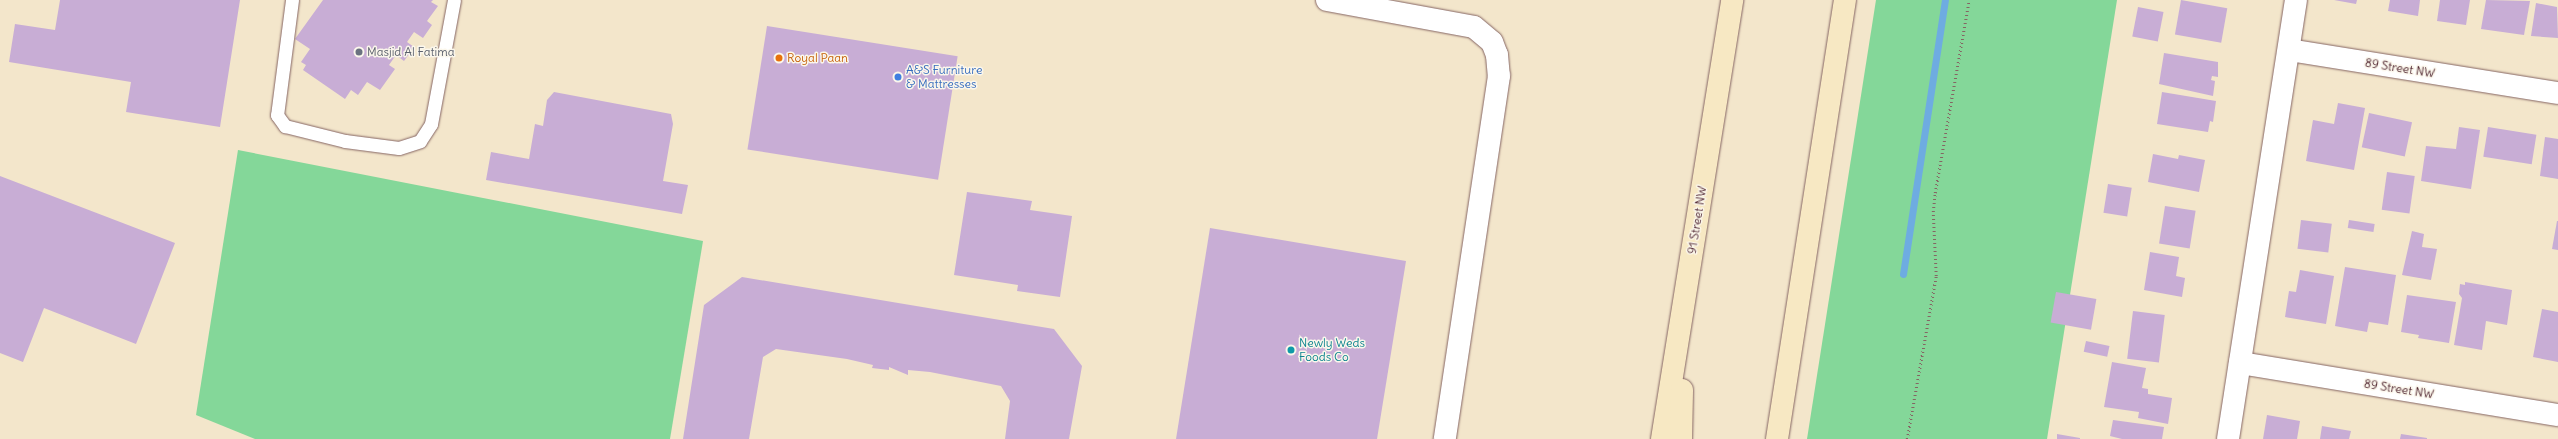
<!DOCTYPE html>
<html>
<head>
<meta charset="utf-8">
<style>
	body { margin:0 }
	#map { position:relative; width:2558px; height:439px; overflow:hidden; background:#f3e6cb; font-family:Delius,sans-serif }
	div>[style] { position:absolute }
	.green>* { inset:0; background:#84d799 }
	.stream>* { height:7px; margin:-3.5px; padding:0 3.5px; transform-origin:3.5px; border-radius:3.5px; background:#6eace1 }
	.building>* { inset:0; background:#c8add5; transform-origin:0 0 }
	.path>* { height:2.5px; margin-top:-1.25px; transform-origin:0; background:repeating-linear-gradient(90deg,#856563 0 1px,transparent 0 4px) }
	.roads { filter:drop-shadow(0 0 1px #856563) drop-shadow(0 0 1px #856563) }
	.lane>* { height:13px; margin:-6.5px; padding:0 6.5px; transform-origin:6.5px; border-radius:6.5px; background:#fff }
	.street>* { height:22px; margin:-11px; padding:0 11px; transform-origin:11px; border-radius:11px; background:#fff }
	.secondary>* { height:22px; margin:-11px; padding:0 11px; transform-origin:11px; border-radius:11px; background:#f7e8c3 }
	.dots>* { width:11px; height:11px; translate:-50% -50%; box-sizing:border-box; border:2px solid #fbf7ec; border-radius:50% }
	span { translate:-50% -50%; white-space:nowrap; text-align:center; line-height:1.15; -webkit-text-stroke:3px #fbf7ec; paint-order:stroke }
	.worship-label { font-size:12px; color:#5b616d }
	.left { translate:0 -50%; text-align:left }
	.food-label { font-size:12px; color:#c56008 }
	.street-label { font-size:12px; color:#4a1f2b }
	.shop-label { font-size:12px; color:#366cbe }
	.culture-label { font-size:12px; color:#0d838f }
</style>
</head>
<body>
<div id="map">
	<div class="green">
		<div style="clip-path:polygon(1876px 0,2117px 0,2047px 439px,1807px 439px)"></div>
		<div style="clip-path:polygon(238px 150px,703px 241px,670px 439px,255px 439px,196px 415px)"></div>
	</div>
	<div class="stream">
		<div style="left:1903px;top:274px;width:277px;rotate:-81.3deg"></div>
	</div>
	<div class="building">
		<div style="clip-path:polygon(60px 0,240px 0,220px 127px,126px 112px,131px 82px,9px 62px,15px 24px,55px 30px)"></div>
		<div style="clip-path:polygon(323px 0,433px 0,431px 2px,438px 6px,427px 21px,432px 25px,423px 38px,414px 32px,407px 42px,414px 47px,404px 61px,396px 55px,389px 65px,395px 69px,380px 90px,367px 82px,358px 95px,351px 90px,345px 99px,303px 70px,306px 65px,301px 62px,310px 49px,295px 39px)"></div>
		<div style="left:2181px;top:0;width:47px;height:35px;rotate:10deg"></div>
		<div style="clip-path:polygon(2334px 0,2357px 0,2356px 4px)"></div>
		<div style="clip-path:polygon(2390px 0,2420px 0,2418px 16px,2388px 11px)"></div>
		<div style="clip-path:polygon(2440px 0,2470px 0,2466px 25px,2437px 21px)"></div>
		<div style="clip-path:polygon(2486px 0,2530px 1px,2524px 35px,2481px 29px)"></div>
		<div style="clip-path:polygon(2536px 3px,2557px 7px,2558px 38px,2531px 36px)"></div>
		<div style="left:2138px;top:7px;width:26px;height:30px;rotate:11deg"></div>
		<div style="left:767px;top:26px;width:193px;height:125px;rotate:9deg"></div>
		<div style="clip-path:polygon(2164px 53px,2218px 62px,2218px 77px,2212px 76px,2211px 80px,2215px 81px,2213px 96px,2159px 84px)"></div>
		<div style="clip-path:polygon(554px 92px,671px 114px,673px 124px,663px 181px,688px 185px,682px 214px,486px 180px,491px 152px,529px 159px,535px 124px,543px 126px,547px 100px)"></div>
		<div style="clip-path:polygon(2162px 92px,2216px 101px,2213px 122px,2210px 121px,2208px 132px,2157px 124px)"></div>
		<div style="clip-path:polygon(2338px 103px,2365px 108px,2354px 170px,2306px 161px,2313px 120px,2334px 124px)"></div>
		<div style="left:2369px;top:113px;width:44px;height:35px;rotate:12deg"></div>
		<div style="clip-path:polygon(2459px 127px,2480px 130px,2471px 189px,2421px 181px,2426px 146px,2456px 149px)"></div>
		<div style="left:2488px;top:127px;width:49px;height:30px;rotate:9deg"></div>
		<div style="clip-path:polygon(2545px 137px,2558px 139px,2558px 179px,2540px 176px)"></div>
		<div style="clip-path:polygon(2153px 154px,2178px 159px,2179px 155px,2205px 160px,2199px 192px,2148px 182px)"></div>
		<div style="left:2387px;top:172px;width:28px;height:38px;rotate:8deg"></div>
		<div style="clip-path:polygon(0 176px,175px 243px,136px 344px,44px 308px,23px 362px,0 353px)"></div>
		<div style="left:2108px;top:184px;width:24px;height:29px;rotate:9deg"></div>
		<div style="clip-path:polygon(967px 192px,1032px 201px,1030px 210px,1072px 216px,1060px 297px,1017px 291px,1018px 285px,954px 275px)"></div>
		<div style="left:2165px;top:206px;width:31px;height:38px;rotate:9deg"></div>
		<div style="left:2301px;top:220px;width:31px;height:29px;rotate:7deg"></div>
		<div style="left:2349px;top:220px;width:26px;height:8px;rotate:9deg"></div>
		<div style="clip-path:polygon(2557px 221px,2558px 221px,2558px 250px,2552px 249px)"></div>
		<div style="clip-path:polygon(1210px 228px,1406px 261px,1377px 439px,1176px 439px)"></div>
		<div style="clip-path:polygon(2412px 231px,2424px 234px,2422px 247px,2437px 249px,2431px 280px,2402px 275px)"></div>
		<div style="clip-path:polygon(2150px 252px,2179px 257px,2176px 276px,2185px 278px,2182px 297px,2144px 290px)"></div>
		<div style="clip-path:polygon(2345px 267px,2396px 275px,2388px 325px,2369px 322px,2367px 332px,2335px 326px)"></div>
		<div style="clip-path:polygon(2300px 270px,2334px 276px,2326px 324px,2285px 317px,2289px 291px,2296px 292px)"></div>
		<div style="clip-path:polygon(742px 277px,1054px 329px,1082px 366px,1069px 439px,1005px 439px,1010px 401px,1001px 386px,930px 372px,908px 370px,908px 375px,889px 367px,889px 370px,872px 368px,873px 365px,847px 359px,776px 349px,763px 357px,749px 439px,683px 439px,704px 305px)"></div>
		<div style="clip-path:polygon(2465px 282px,2512px 290px,2507px 325px,2486px 321px,2482px 350px,2454px 345px,2462px 298px,2459px 294px,2460px 284px,2465px 285px)"></div>
		<div style="left:2056px;top:292px;width:41px;height:31px;rotate:10deg"></div>
		<div style="clip-path:polygon(2407px 295px,2456px 302px,2449px 343px,2418px 338px,2419px 335px,2401px 332px)"></div>
		<div style="clip-path:polygon(2542px 309px,2558px 312px,2558px 362px,2533px 357px)"></div>
		<div style="left:2133px;top:311px;width:32px;height:48px;rotate:7deg"></div>
		<div style="left:2086px;top:341px;width:24px;height:11px;rotate:12deg"></div>
		<div style="clip-path:polygon(2112px 362px,2146px 368px,2142px 388px,2148px 389px,2148px 394px,2172px 398px,2168px 424px,2138px 418px,2139px 412px,2104px 407px)"></div>
		<div style="clip-path:polygon(2267px 415px,2300px 421px,2297px 439px,2263px 439px)"></div>
		<div style="clip-path:polygon(2113px 420px,2164px 427px,2162px 439px,2122px 439px,2110px 436px)"></div>
		<div style="clip-path:polygon(2322px 426px,2351px 431px,2349px 439px,2320px 439px)"></div>
		<div style="clip-path:polygon(2057px 434px,2080px 438px,2080px 439px,2057px 439px)"></div>
		<div style="clip-path:polygon(2401px 434px,2427px 438px,2427px 439px,2400px 439px)"></div>
	</div>
	<div class="path">
		<div style="left:1907px;top:439px;width:166px;rotate:-79.9deg"></div>
		<div style="left:1936px;top:276px;width:64px;rotate:-92.7deg"></div>
		<div style="left:1933px;top:212px;width:19px;rotate:-84deg"></div>
		<div style="left:1935px;top:193px;width:196px;rotate:-80deg"></div>
	</div>
	<div class="roads">
		<div class="lane">
			<div style="left:292px;top:0;width:116px;rotate:97.4deg"></div>
			<div style="left:277px;top:115px;width:14px;rotate:54deg"></div>
			<div style="left:285px;top:126px;width:62px;rotate:14deg"></div>
			<div style="left:345px;top:141px;width:54px;rotate:7.4deg"></div>
			<div style="left:399px;top:148px;width:22px;rotate:-18deg"></div>
			<div style="left:420px;top:141px;width:20px;rotate:-57deg"></div>
			<div style="left:431px;top:124px;width:126px;rotate:-79.5deg"></div>
		</div>
		<div class="street">
			<div style="left:1327px;top:0;width:149px;rotate:10.4deg"></div>
			<div style="left:1474px;top:27px;width:23px;rotate:40deg"></div>
			<div style="left:1492px;top:42px;width:14px;rotate:69deg"></div>
			<div style="left:1497px;top:55px;width:21px;rotate:85deg"></div>
			<div style="left:1499px;top:76px;width:367px;rotate:98.5deg"></div>
			<div style="left:2289px;top:50px;width:272px;rotate:9.1deg"></div>
			<div style="left:2240px;top:363px;width:322px;rotate:9.3deg"></div>
			<div style="left:2228px;top:439px;width:444px;rotate:-81.2deg"></div>
		</div>
		<div class="secondary">
			<div style="left:1662px;top:439px;width:445px;rotate:-80.9deg"></div>
			<div style="left:1681px;top:439px;width:49px;rotate:-88.8deg"></div>
			<div style="left:1777px;top:439px;width:444px;rotate:-81.2deg"></div>
		</div>
	</div>
	<div class="dots">
		<div style="left:359px;top:52px;background:#6b7280"></div>
		<div style="left:779px;top:58px;background:#e8710a"></div>
		<div style="left:898px;top:77px;background:#3f7fe0"></div>
		<div style="left:1291px;top:350px;background:#0f9aa8"></div>
	</div>
	<div class="worship-label">
		<span class="left" style="left:367px;top:52px">Masjid Al Fatima</span>
	</div>
	<div class="food-label">
		<span class="left" style="left:787px;top:58px">Royal Paan</span>
	</div>
	<div class="street-label">
		<span style="left:2400px;top:68px;rotate:9deg">89 Street NW</span>
		<span style="left:1697px;top:220px;rotate:-81deg">91 Street NW</span>
		<span style="left:2399px;top:389px;rotate:9deg">89 Street NW</span>
	</div>
	<div class="shop-label">
		<span class="left" style="left:906px;top:77px">A&amp;S Furniture<br>&amp; Mattresses</span>
	</div>
	<div class="culture-label">
		<span class="left" style="left:1299px;top:350px">Newly Weds<br>Foods Co</span>
	</div>
</div>
</body>
</html>
